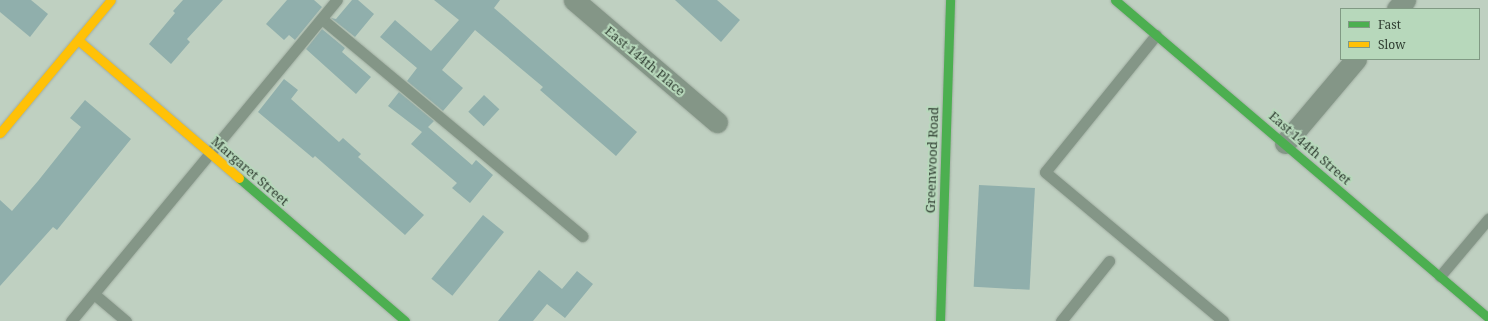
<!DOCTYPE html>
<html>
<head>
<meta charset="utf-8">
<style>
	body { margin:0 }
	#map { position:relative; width:1488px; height:321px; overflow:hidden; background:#bfd0c1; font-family:"Noto Serif",serif }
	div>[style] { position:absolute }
	.building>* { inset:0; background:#90afac; transform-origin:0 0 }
	.roads { filter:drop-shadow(0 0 1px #a1aea2) drop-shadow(0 0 1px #a1aea2) }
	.lane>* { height:11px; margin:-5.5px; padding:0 5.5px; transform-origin:5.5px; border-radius:5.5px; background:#849687 }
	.street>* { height:21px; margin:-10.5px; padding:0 10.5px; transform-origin:10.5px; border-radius:10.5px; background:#849687 }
	.fast>* { height:9px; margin:-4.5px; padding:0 4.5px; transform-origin:4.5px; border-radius:4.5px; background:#4caf50 }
	.slow>* { height:9px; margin:-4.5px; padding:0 4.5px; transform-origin:4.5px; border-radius:4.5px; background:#ffc107 }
	span { translate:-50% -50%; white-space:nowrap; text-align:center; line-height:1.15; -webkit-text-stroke:4px #b7d8bb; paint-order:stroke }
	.street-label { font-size:13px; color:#2f3d31 }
	.legend { position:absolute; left:1340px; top:8px; width:140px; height:52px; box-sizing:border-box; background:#b7d8bb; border:1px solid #819a84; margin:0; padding:5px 7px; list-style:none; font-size:12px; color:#2f3d31 }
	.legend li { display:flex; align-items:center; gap:8px; height:20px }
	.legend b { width:20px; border:1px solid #819a84 }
</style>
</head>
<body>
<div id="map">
	<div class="building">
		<div style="clip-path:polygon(0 0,31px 0,48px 14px,30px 37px,0 12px)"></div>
		<div style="clip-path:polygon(183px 0,223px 0,187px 39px,190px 42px,171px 64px,149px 44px,175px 13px,173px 11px)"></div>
		<div style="clip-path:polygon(287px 0,314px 0,322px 7px,295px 40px,289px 35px,284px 40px,266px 24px)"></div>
		<div style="clip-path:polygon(352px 0,358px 0,374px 14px,355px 37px,331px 18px,336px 19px)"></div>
		<div style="clip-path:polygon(434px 0,500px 0,494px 8px,637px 132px,616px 156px,540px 90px,543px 87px,475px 30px,442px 70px,463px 88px,443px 111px,407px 81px,417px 68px,380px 37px,395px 20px,431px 51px,459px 20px)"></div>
		<div style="clip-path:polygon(675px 0,717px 0,740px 20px,721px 42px)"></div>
		<div style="clip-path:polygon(322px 29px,345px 48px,342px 52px,371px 77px,356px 94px,306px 49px)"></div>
		<div style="clip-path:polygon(284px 79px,298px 90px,291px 99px,339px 142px,343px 138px,361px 154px,358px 157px,424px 215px,405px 235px,315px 156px,313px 158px,258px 112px)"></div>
		<div style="clip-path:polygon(399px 92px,434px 121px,428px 127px,472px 165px,476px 160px,493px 175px,470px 203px,452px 188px,457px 183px,411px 144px,422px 132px,388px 106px)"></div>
		<div style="left:484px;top:95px;width:21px;height:23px;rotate:43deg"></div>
		<div style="clip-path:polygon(85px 100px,131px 139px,57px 230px,53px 227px,0 286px,0 200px,12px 211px,38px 181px,81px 127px,70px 118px)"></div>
		<div style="left:979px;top:185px;width:56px;height:102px;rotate:3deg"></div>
		<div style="left:483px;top:215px;width:27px;height:82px;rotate:39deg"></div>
		<div style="clip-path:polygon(539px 270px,562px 289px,577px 271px,593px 284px,565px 318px,547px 304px,533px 321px,498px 321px)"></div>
	</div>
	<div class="roads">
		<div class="lane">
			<div style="left:322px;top:19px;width:339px;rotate:39.8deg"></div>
			<div style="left:1156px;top:35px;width:176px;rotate:129deg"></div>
			<div style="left:1045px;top:172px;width:232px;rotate:39.9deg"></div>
			<div style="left:1440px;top:276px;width:75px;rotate:-49.9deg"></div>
			<div style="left:94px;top:294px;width:42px;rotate:40.2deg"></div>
			<div style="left:71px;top:321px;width:417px;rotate:-50.4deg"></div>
			<div style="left:1061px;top:321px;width:77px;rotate:-51.3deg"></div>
		</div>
		<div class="street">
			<div style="left:574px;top:0;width:188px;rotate:40.5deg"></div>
			<div style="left:1397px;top:9px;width:12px;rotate:-48deg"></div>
			<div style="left:1285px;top:143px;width:110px;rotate:-49.8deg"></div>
		</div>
		<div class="fast">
			<div style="left:1115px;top:0;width:490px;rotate:40.4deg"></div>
			<div style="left:239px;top:178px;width:219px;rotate:40.7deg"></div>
			<div style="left:940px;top:321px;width:321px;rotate:-88.2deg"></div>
		</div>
		<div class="slow">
			<div style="left:78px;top:40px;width:212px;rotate:40.6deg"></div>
			<div style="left:0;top:133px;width:173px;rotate:-50.2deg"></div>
		</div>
	</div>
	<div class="street-label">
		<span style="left:645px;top:61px;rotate:40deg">East 144th Place</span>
		<span style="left:1310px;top:148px;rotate:41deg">East 144th Street</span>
		<span style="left:932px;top:160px;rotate:-88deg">Greenwood Road</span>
		<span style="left:250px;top:171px;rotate:41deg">Margaret Street</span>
	</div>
	<ul class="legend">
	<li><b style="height:5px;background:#4caf50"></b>Fast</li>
	<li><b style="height:5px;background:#ffc107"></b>Slow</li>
	</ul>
</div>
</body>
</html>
